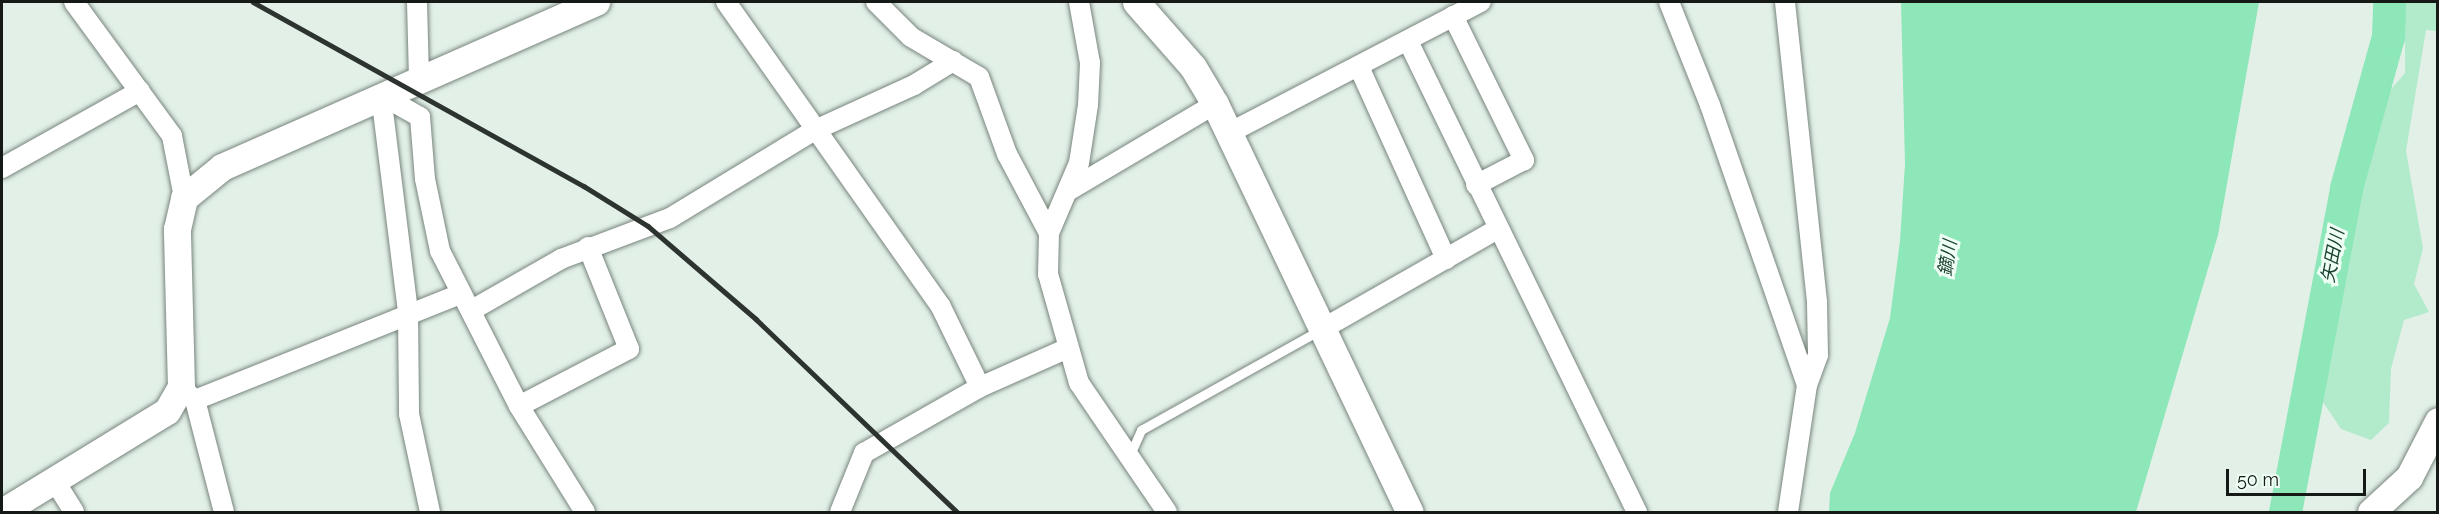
<!DOCTYPE html>
<html>
<head>
<meta charset="utf-8">
<style>
	body { margin:0 }
	#map { position:relative; width:2439px; height:514px; overflow:hidden; background:#e2f0e8; font-family:Raleway,"Noto Sans JP",sans-serif }
	div>[style] { position:absolute }
	.green>* { inset:0; background:#b2ebcb }
	.water>* { inset:0; background:#8de7b8 }
	.river>* { height:33px; margin:-16.5px; padding:0 16.5px; transform-origin:16.5px; border-radius:16.5px; background:#8de7b8 }
	.roads { filter:drop-shadow(0 0 2px #78857d) drop-shadow(0 0 2px #78857d) }
	.lane>* { height:9px; margin:-4.5px; padding:0 4.5px; transform-origin:4.5px; border-radius:4.5px; background:#fff }
	.street>* { height:20px; margin:-10px; padding:0 10px; transform-origin:10px; border-radius:10px; background:#fff }
	.secondary>* { height:27px; margin:-13.5px; padding:0 13.5px; transform-origin:13.5px; border-radius:13.5px; background:#fff }
	.rail>* { height:4.5px; margin:-2.25px; padding:0 2.25px; transform-origin:2.25px; border-radius:2.25px; background:#2d332f }
	span { translate:-50% -50%; white-space:nowrap; text-align:center; line-height:1.15; -webkit-text-stroke:6px #effef5; paint-order:stroke }
	.water-label { font-size:18px; color:#1b422f; font-style:italic }
	.frame { position:absolute; inset:0; border:3px solid #151a17; pointer-events:none }
	.scale { position:absolute; left:2226px; top:469px; width:140px; height:27px; box-sizing:border-box; border:3px solid #151a17; border-top:0; padding-left:8px; font-size:18px; line-height:21px; white-space:nowrap; color:#151a17; -webkit-text-stroke:4px #effef5; paint-order:stroke }
</style>
</head>
<body>
<div id="map">
	<div class="green">
		<div style="clip-path:polygon(2405px 2px,2437px 2px,2437px 31px,2426px 30px,2406px 151px,2423px 248px,2414px 284px,2429px 312px,2404px 320px,2391px 369px,2389px 423px,2371px 440px,2341px 429px,2317px 393px,2358px 203px,2353px 173px,2381px 101px,2405px 73px)"></div>
	</div>
	<div class="water">
		<div style="clip-path:polygon(1901px 2px,2259px 2px,2218px 235px,2136px 512px,1829px 512px,1830px 493px,1855px 433px,1890px 318px,1900px 241px,1905px 164px)"></div>
	</div>
	<div class="river">
		<div style="left:2285px;top:512px;width:330px;rotate:-79.3deg"></div>
		<div style="left:2346px;top:188px;width:157px;rotate:-74.5deg"></div>
		<div style="left:2388px;top:37px;width:35px;rotate:-88deg"></div>
	</div>
	<div class="roads">
		<div class="lane">
			<div style="left:1129px;top:457px;width:30px;rotate:-66deg"></div>
			<div style="left:1141px;top:430px;width:205px;rotate:-29.2deg"></div>
		</div>
		<div class="street">
			<div style="left:74px;top:2px;width:166px;rotate:53.8deg"></div>
			<div style="left:172px;top:136px;width:63px;rotate:79deg"></div>
			<div style="left:417px;top:2px;width:75px;rotate:88.5deg"></div>
			<div style="left:726px;top:2px;width:373px;rotate:54.8deg"></div>
			<div style="left:941px;top:307px;width:89px;rotate:64deg"></div>
			<div style="left:876px;top:2px;width:49px;rotate:45deg"></div>
			<div style="left:911px;top:37px;width:79px;rotate:30.5deg"></div>
			<div style="left:979px;top:77px;width:82px;rotate:70deg"></div>
			<div style="left:1007px;top:154px;width:89px;rotate:62deg"></div>
			<div style="left:1079px;top:2px;width:62px;rotate:79.8deg"></div>
			<div style="left:1090px;top:63px;width:42px;rotate:92.7deg"></div>
			<div style="left:1088px;top:105px;width:59px;rotate:98.8deg"></div>
			<div style="left:1079px;top:163px;width:76px;rotate:113.2deg"></div>
			<div style="left:1049px;top:233px;width:41px;rotate:91.4deg"></div>
			<div style="left:1048px;top:274px;width:113px;rotate:74.1deg"></div>
			<div style="left:1079px;top:383px;width:156px;rotate:55.7deg"></div>
			<div style="left:1669px;top:2px;width:111px;rotate:68.3deg"></div>
			<div style="left:1710px;top:105px;width:296px;rotate:70.9deg"></div>
			<div style="left:1807px;top:385px;width:128px;rotate:98.5deg"></div>
			<div style="left:1785px;top:2px;width:303px;rotate:83.9deg"></div>
			<div style="left:1817px;top:303px;width:52px;rotate:88.9deg"></div>
			<div style="left:1818px;top:355px;width:32px;rotate:110deg"></div>
			<div style="left:1453px;top:16px;width:161px;rotate:63.8deg"></div>
			<div style="left:1524px;top:160px;width:54px;rotate:152.5deg"></div>
			<div style="left:1408px;top:41px;width:524px;rotate:64.07deg"></div>
			<div style="left:1359px;top:67px;width:211px;rotate:65.6deg"></div>
			<div style="left:381px;top:95px;width:45px;rotate:29.4deg"></div>
			<div style="left:420px;top:117px;width:62px;rotate:85.4deg"></div>
			<div style="left:425px;top:179px;width:74px;rotate:78.2deg"></div>
			<div style="left:440px;top:251px;width:174px;rotate:63deg"></div>
			<div style="left:519px;top:406px;width:125px;rotate:58.1deg"></div>
			<div style="left:381px;top:95px;width:220px;rotate:82.9deg"></div>
			<div style="left:408px;top:313px;width:101px;rotate:89.4deg"></div>
			<div style="left:409px;top:414px;width:100px;rotate:77.9deg"></div>
			<div style="left:1229px;top:133px;width:284px;rotate:-27.5deg"></div>
			<div style="left:2px;top:168px;width:158px;rotate:-29.2deg"></div>
			<div style="left:1068px;top:191px;width:171px;rotate:-30.6deg"></div>
			<div style="left:472px;top:310px;width:103px;rotate:-29.8deg"></div>
			<div style="left:561px;top:259px;width:116px;rotate:-20.6deg"></div>
			<div style="left:670px;top:218px;width:170px;rotate:-31.3deg"></div>
			<div style="left:815px;top:130px;width:109px;rotate:-24.4deg"></div>
			<div style="left:914px;top:85px;width:46px;rotate:-31.6deg"></div>
			<div style="left:1324px;top:328px;width:198px;rotate:-29.7deg"></div>
			<div style="left:181px;top:387px;width:19px;rotate:43deg"></div>
			<div style="left:195px;top:400px;width:285px;rotate:-21.8deg"></div>
			<div style="left:195px;top:400px;width:116px;rotate:75.5deg"></div>
			<div style="left:519px;top:406px;width:124px;rotate:-27.4deg"></div>
			<div style="left:629px;top:349px;width:110px;rotate:-111.9deg"></div>
			<div style="left:56px;top:483px;width:34px;rotate:58deg"></div>
			<div style="left:840px;top:512px;width:64px;rotate:-67.9deg"></div>
			<div style="left:864px;top:453px;width:133px;rotate:-29.6deg"></div>
			<div style="left:980px;top:387px;width:96px;rotate:-23.9deg"></div>
		</div>
		<div class="secondary">
			<div style="left:1136px;top:2px;width:86px;rotate:48.8deg"></div>
			<div style="left:1193px;top:67px;width:43px;rotate:59.3deg"></div>
			<div style="left:1215px;top:104px;width:452px;rotate:64.5deg"></div>
			<div style="left:2px;top:512px;width:193px;rotate:-31.5deg"></div>
			<div style="left:167px;top:411px;width:28px;rotate:-60deg"></div>
			<div style="left:181px;top:387px;width:158px;rotate:-91.5deg"></div>
			<div style="left:177px;top:229px;width:32px;rotate:-77deg"></div>
			<div style="left:184px;top:198px;width:49px;rotate:-39.2deg"></div>
			<div style="left:222px;top:167px;width:409px;rotate:-23.8deg"></div>
			<div style="left:2371px;top:512px;width:52px;rotate:-42.6deg"></div>
			<div style="left:2409px;top:477px;width:63px;rotate:-62.6deg"></div>
		</div>
	</div>
	<div class="rail">
		<div style="left:253px;top:2px;width:379px;rotate:29.1deg"></div>
		<div style="left:584px;top:186px;width:75px;rotate:32deg"></div>
		<div style="left:648px;top:226px;width:143px;rotate:40.7deg"></div>
		<div style="left:756px;top:319px;width:279px;rotate:43.8deg"></div>
	</div>
	<div class="water-label">
		<span style="left:2333px;top:256px;rotate:-79deg">矢田川</span>
		<span style="left:1948px;top:258px;rotate:-81deg">鏑川</span>
	</div>
	<div class="frame"></div>
	<div class="scale">50 m</div>
</div>
</body>
</html>
